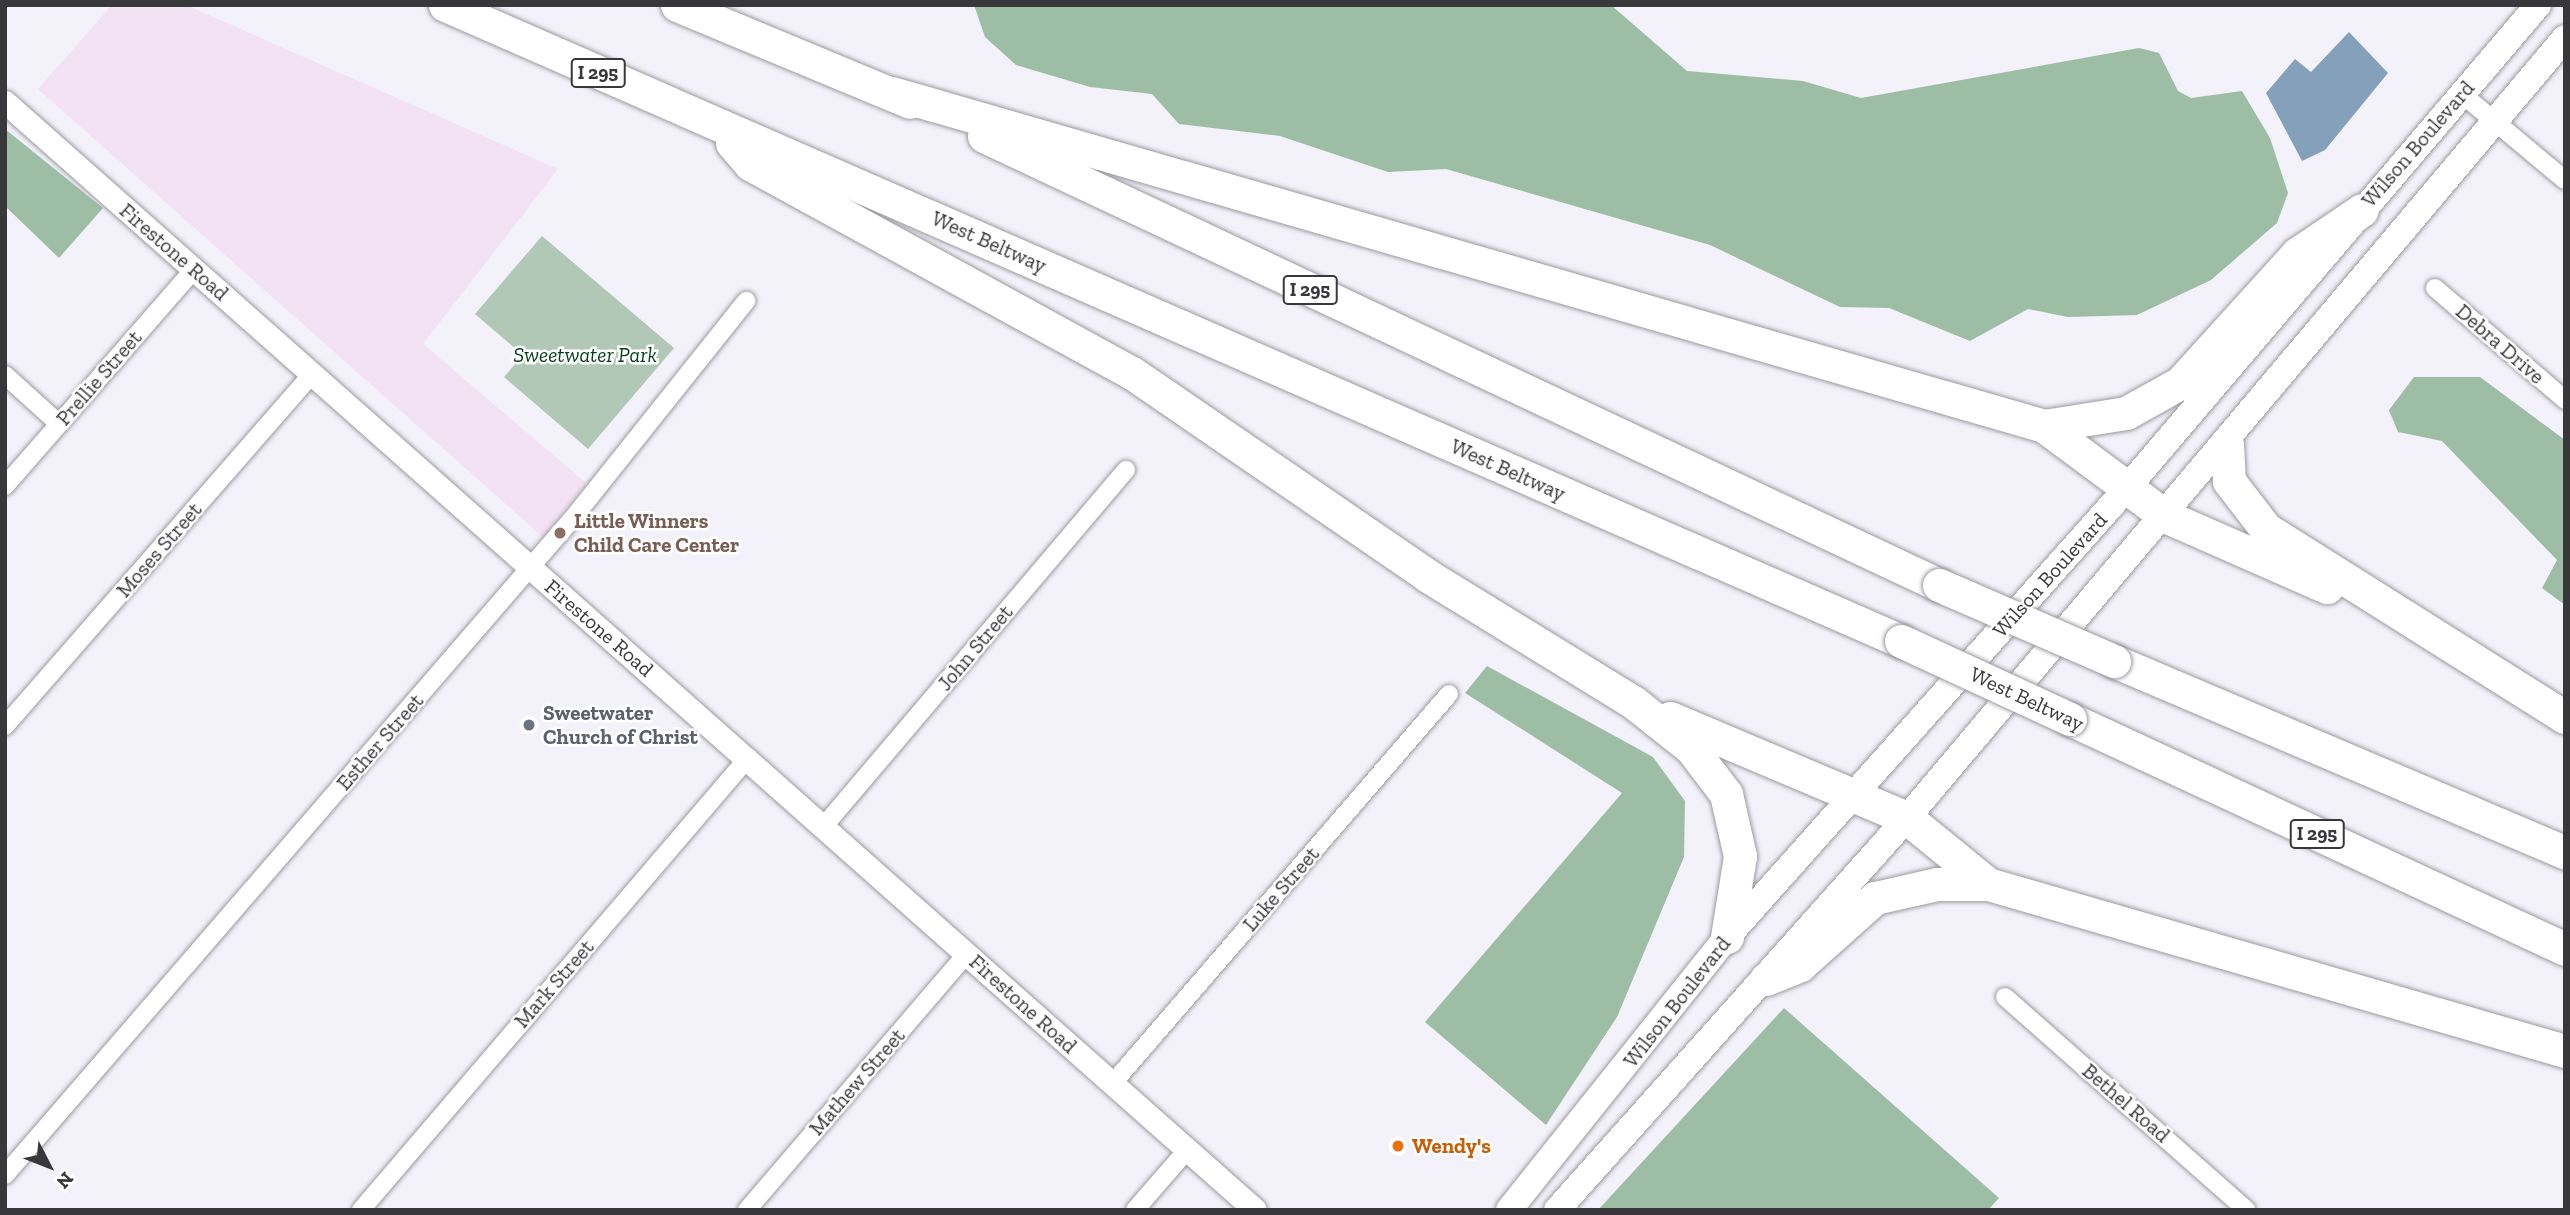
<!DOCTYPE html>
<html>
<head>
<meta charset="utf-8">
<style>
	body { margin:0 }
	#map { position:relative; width:2570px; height:1215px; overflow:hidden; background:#f3f1f9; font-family:"Zilla Slab",serif }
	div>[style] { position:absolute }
	.industrial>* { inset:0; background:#f3e2f4 }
	.green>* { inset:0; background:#b2c8b6 }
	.forest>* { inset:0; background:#9dbda4 }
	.water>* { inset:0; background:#84a0ba }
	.roads { filter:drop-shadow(0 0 2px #9c99a1) drop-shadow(0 0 2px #9c99a1) }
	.minor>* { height:18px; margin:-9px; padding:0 9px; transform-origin:9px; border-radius:9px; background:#fff }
	.tertiary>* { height:23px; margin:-11.5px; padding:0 11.5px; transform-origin:11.5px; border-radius:11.5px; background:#fff }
	.secondary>* { height:26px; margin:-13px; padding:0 13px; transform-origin:13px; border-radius:13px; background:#fff }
	.motorway>* { height:33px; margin:-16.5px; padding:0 16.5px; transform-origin:16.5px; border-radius:16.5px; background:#fff }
	.bridges { filter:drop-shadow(0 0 2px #9c99a1) drop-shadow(0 0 2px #9c99a1) }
	.motorway-bridge>* { height:33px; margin:-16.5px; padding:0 16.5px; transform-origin:16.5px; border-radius:16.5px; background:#fff }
	.dots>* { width:19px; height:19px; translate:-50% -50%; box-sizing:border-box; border:4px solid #fff; border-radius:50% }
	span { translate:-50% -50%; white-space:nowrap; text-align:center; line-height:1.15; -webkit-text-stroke:5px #fff; paint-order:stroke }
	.shield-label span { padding:2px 5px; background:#fff; border:2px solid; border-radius:5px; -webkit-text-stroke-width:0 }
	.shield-label { font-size:19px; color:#38373a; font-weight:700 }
	.street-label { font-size:21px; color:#38373a }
	.park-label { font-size:21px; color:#053d1c; font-style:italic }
	.education-label { font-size:21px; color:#785e54; font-weight:700 }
	.left { translate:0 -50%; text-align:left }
	.worship-label { font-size:21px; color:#5b616d; font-weight:700 }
	.food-label { font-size:21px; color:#c56008; font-weight:700 }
	.frame { position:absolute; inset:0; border:7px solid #38373a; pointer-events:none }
	.north { position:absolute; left:14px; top:1131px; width:70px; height:70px; -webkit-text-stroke:5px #fff; paint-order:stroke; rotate:132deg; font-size:19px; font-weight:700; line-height:28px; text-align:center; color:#38373a }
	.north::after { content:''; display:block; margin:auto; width:24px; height:32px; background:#38373a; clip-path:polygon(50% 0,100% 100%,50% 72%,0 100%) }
</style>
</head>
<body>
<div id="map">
	<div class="industrial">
		<div style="clip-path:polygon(112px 5px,186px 5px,558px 169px,423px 344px,586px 483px,544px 538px,38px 89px)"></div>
	</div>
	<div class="green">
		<div style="clip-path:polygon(542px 236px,674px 348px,588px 449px,504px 377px,523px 355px,475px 314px)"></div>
	</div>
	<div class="forest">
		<div style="clip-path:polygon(974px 5px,1611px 5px,1687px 71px,1803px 81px,1861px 98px,2139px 48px,2159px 53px,2178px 91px,2191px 98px,2242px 91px,2270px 138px,2288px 193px,2277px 223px,2211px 280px,2137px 315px,2068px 317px,2028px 309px,1970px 341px,1889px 308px,1840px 307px,1710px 245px,1446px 169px,1388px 172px,1280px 136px,1179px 124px,1152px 94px,1090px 87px,1016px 65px,985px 37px)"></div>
		<div style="clip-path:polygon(5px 129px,103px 208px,59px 258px,5px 206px)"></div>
		<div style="clip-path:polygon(2414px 377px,2480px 377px,2565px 440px,2565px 605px,2542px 588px,2557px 560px,2442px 441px,2398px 432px,2389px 410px)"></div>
		<div style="clip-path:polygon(1487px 666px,1653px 757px,1685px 801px,1684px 857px,1617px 1017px,1546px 1125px,1425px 1022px,1622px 793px,1465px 693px)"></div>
		<div style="clip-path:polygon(1784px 1008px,1999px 1198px,1988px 1210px,1598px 1210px)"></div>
	</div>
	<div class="water">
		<div style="clip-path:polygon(2349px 32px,2388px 73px,2325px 150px,2302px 161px,2266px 93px,2295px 59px,2311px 72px)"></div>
	</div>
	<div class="roads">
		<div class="minor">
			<div style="left:2462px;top:94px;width:134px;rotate:39.9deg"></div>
			<div style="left:2435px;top:288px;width:172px;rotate:40.7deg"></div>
			<div style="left:5px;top:375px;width:73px;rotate:42.2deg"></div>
			<div style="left:5px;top:486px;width:288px;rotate:-48.9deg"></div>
			<div style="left:5px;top:726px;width:467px;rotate:-48.9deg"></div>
			<div style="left:824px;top:826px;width:467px;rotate:-49.7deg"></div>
			<div style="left:2005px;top:997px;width:322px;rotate:41.4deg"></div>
			<div style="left:1113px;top:1083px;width:514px;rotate:-49.18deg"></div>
			<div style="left:5px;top:1175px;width:868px;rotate:-49.16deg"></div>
			<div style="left:573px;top:518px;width:278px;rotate:-51.4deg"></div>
			<div style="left:361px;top:1210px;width:594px;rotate:-49.44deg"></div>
			<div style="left:747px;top:1210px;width:338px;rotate:-49.4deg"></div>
			<div style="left:1135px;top:1210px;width:79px;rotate:-49.1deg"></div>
		</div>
		<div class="tertiary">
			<div style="left:5px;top:102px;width:1670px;rotate:41.55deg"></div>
		</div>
		<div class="secondary">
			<div style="left:1509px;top:1210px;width:349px;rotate:-51.4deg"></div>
			<div style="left:1727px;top:937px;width:601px;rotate:-48.3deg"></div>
			<div style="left:2127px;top:488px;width:634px;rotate:-49.6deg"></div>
			<div style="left:1557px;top:1210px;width:526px;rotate:-48.24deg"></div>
			<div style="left:1907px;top:818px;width:1020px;rotate:-49.85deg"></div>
		</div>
		<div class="motorway">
			<div style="left:445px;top:5px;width:1589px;rotate:23.6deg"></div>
			<div style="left:677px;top:5px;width:252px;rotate:22.6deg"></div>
			<div style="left:892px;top:93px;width:1199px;rotate:16.12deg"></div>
			<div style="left:2044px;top:426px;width:83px;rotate:-9deg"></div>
			<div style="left:2126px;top:413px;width:62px;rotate:-29.1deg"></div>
			<div style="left:2180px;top:383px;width:174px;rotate:-47.8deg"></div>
			<div style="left:2297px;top:254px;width:78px;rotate:-34.1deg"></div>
			<div style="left:984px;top:136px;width:1055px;rotate:25.18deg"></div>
			<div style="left:732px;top:143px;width:28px;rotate:49deg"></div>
			<div style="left:750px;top:164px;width:435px;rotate:28.7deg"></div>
			<div style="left:1132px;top:373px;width:359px;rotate:34.4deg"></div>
			<div style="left:1428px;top:576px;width:241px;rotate:31.6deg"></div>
			<div style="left:1633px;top:702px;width:74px;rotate:38.4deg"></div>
			<div style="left:1691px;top:748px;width:58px;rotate:52.7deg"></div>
			<div style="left:1726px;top:794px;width:64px;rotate:77.3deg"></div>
			<div style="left:1740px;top:856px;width:82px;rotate:99.1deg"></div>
			<div style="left:2044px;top:426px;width:151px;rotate:36.6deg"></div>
			<div style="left:2165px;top:516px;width:177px;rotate:23.7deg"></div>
			<div style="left:2227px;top:444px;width:37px;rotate:87deg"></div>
			<div style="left:2229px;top:481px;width:61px;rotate:52.4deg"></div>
			<div style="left:2266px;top:529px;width:353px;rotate:32.2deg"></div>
			<div style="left:2114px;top:661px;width:490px;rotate:23deg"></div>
			<div style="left:1670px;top:718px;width:257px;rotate:22.9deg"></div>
			<div style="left:1907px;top:818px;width:104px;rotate:39.2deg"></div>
			<div style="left:1988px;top:884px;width:601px;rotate:16.14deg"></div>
			<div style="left:2070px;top:719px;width:546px;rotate:24.92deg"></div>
			<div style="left:1766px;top:979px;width:37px;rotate:-22deg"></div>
			<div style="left:1800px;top:965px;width:101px;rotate:-41.8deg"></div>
			<div style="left:1875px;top:898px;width:64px;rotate:-12.7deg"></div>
			<div style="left:1937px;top:884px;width:51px"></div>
		</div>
	</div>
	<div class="bridges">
		<div class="motorway-bridge">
			<div style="left:1939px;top:585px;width:191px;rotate:23.5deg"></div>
			<div style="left:1901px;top:641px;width:186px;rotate:24.8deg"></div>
		</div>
	</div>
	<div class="dots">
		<div style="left:560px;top:533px;background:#8d6e63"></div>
		<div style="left:529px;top:725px;background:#6b7280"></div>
		<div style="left:1398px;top:1146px;background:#e8710a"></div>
	</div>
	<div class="shield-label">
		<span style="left:598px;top:73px">I 295</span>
		<span style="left:1310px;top:290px">I 295</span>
		<span style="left:2317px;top:834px">I 295</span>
	</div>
	<div class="street-label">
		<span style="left:2418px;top:144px;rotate:-49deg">Wilson Boulevard</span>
		<span style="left:989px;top:242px;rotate:24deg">West Beltway</span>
		<span style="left:174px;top:252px;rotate:41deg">Firestone Road</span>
		<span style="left:2500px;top:344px;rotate:41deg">Debra Drive</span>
		<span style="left:99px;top:378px;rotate:-49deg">Prellie Street</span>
		<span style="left:1508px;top:470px;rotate:24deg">West Beltway</span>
		<span style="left:159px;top:550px;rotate:-49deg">Moses Street</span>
		<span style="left:2050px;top:575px;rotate:-48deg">Wilson Boulevard</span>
		<span style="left:599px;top:628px;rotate:41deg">Firestone Road</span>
		<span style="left:975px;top:648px;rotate:-50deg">John Street</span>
		<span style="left:2027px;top:699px;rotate:25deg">West Beltway</span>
		<span style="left:380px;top:742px;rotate:-49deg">Esther Street</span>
		<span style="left:1281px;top:889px;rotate:-49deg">Luke Street</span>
		<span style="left:554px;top:984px;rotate:-49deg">Mark Street</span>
		<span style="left:1677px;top:1002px;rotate:-52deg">Wilson Boulevard</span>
		<span style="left:1023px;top:1004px;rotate:42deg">Firestone Road</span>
		<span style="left:857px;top:1082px;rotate:-49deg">Mathew Street</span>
		<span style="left:2126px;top:1103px;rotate:41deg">Bethel Road</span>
	</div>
	<div class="park-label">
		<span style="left:585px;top:355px">Sweetwater Park</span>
	</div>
	<div class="education-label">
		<span class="left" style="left:574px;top:533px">Little Winners<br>Child Care Center</span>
	</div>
	<div class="worship-label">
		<span class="left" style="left:543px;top:725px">Sweetwater<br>Church of Christ</span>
	</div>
	<div class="food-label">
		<span class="left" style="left:1412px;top:1146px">Wendy's</span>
	</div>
	<div class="frame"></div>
	<div class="north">N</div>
</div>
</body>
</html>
